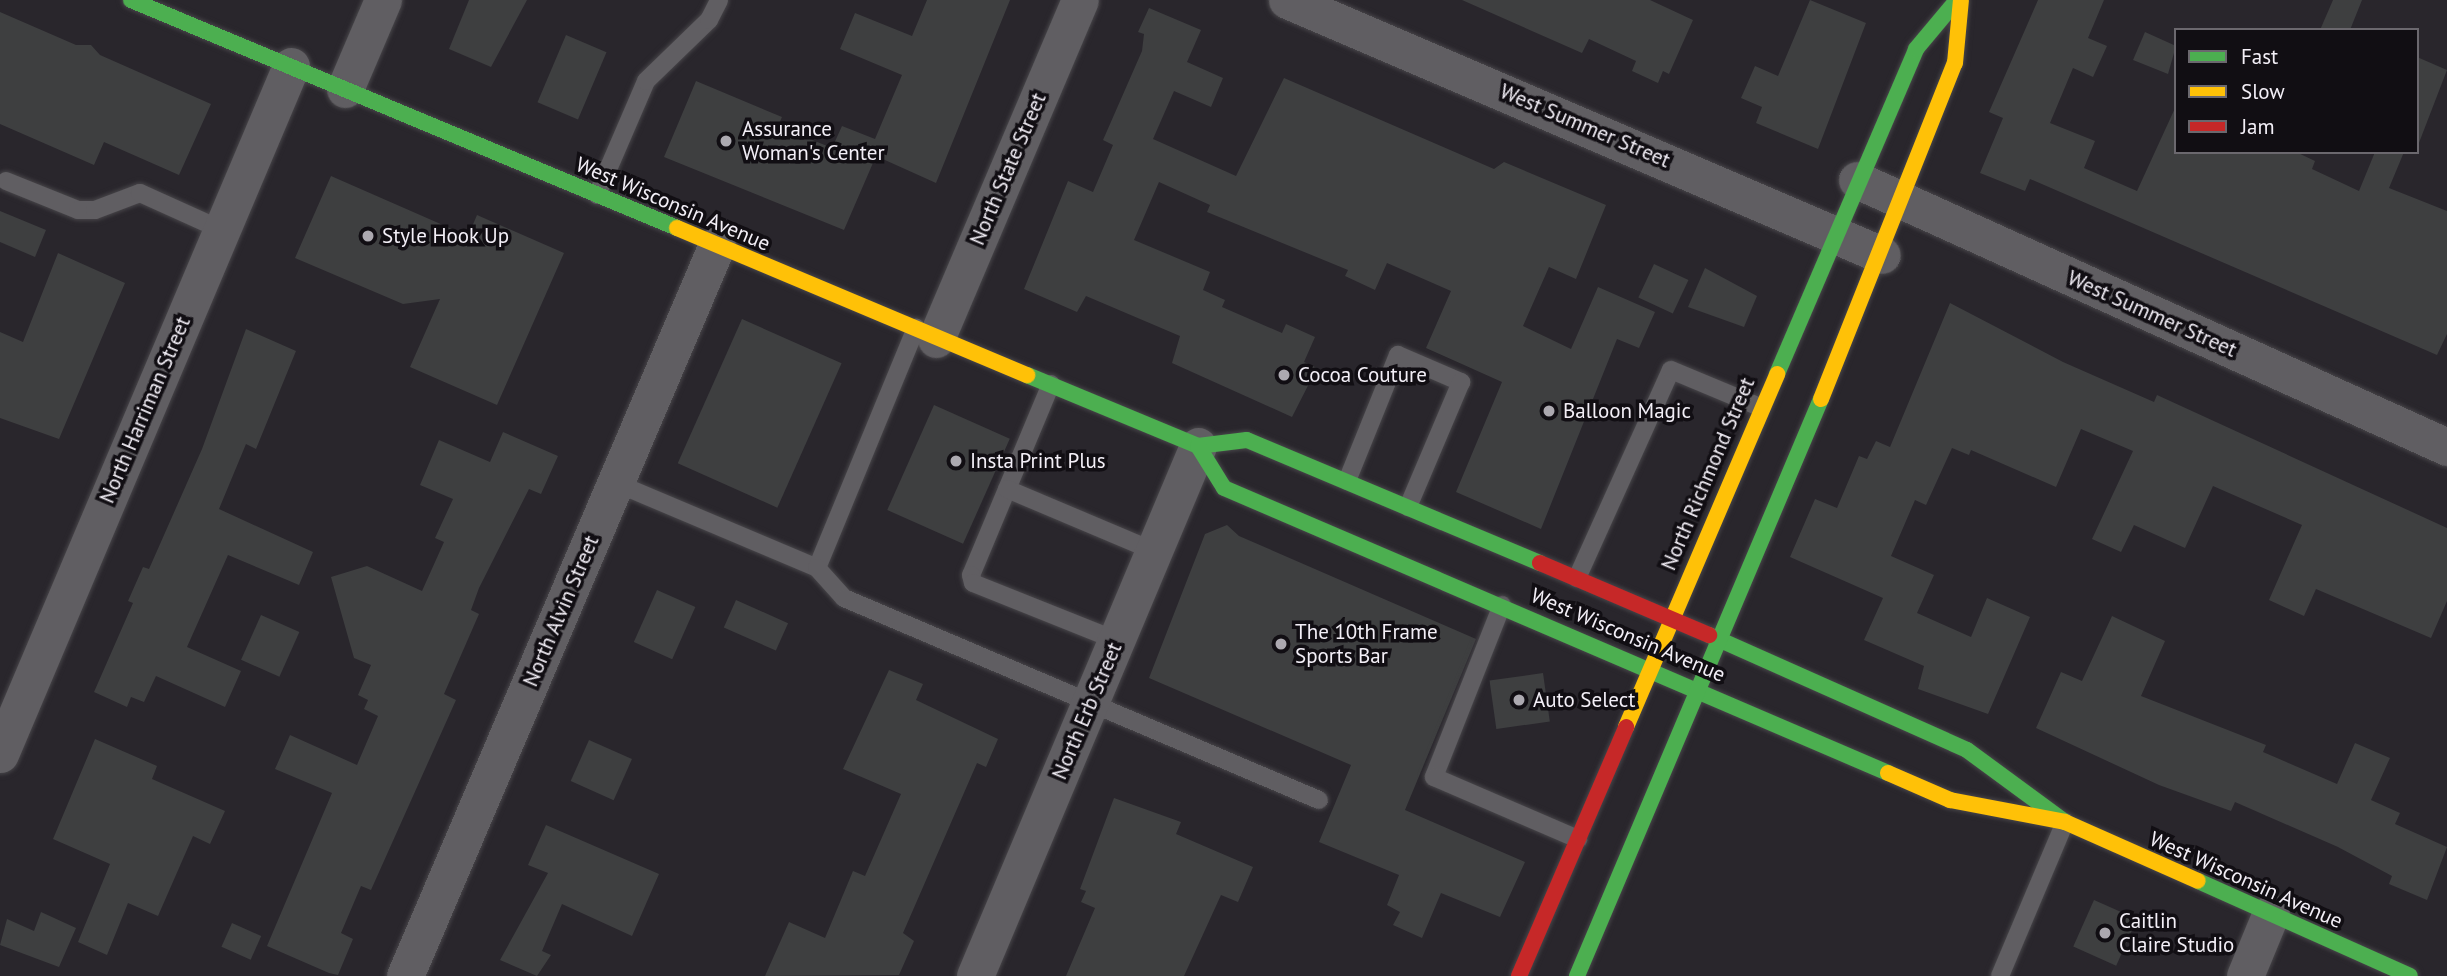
<!DOCTYPE html>
<html>
<head>
<meta charset="utf-8">
<style>
	body { margin:0 }
	#map { position:relative; width:2447px; height:976px; overflow:hidden; background:#29262c; font-family:"PT Sans",sans-serif }
	div>[style] { position:absolute }
	.building>* { inset:0; background:#3e3f40; transform-origin:0 0 }
	.roads { filter:drop-shadow(0 0 2px #474549) drop-shadow(0 0 2px #474549) }
	.lane>* { height:18px; margin:-9px; padding:0 9px; transform-origin:9px; border-radius:9px; background:#605e62 }
	.street>* { height:37px; margin:-18.5px; padding:0 18.5px; transform-origin:18.5px; border-radius:18.5px; background:#605e62 }
	.fast>* { height:16px; margin:-8px; padding:0 8px; transform-origin:8px; border-radius:8px; background:#4caf50 }
	.slow>* { height:16px; margin:-8px; padding:0 8px; transform-origin:8px; border-radius:8px; background:#ffc107 }
	.jam>* { height:16px; margin:-8px; padding:0 8px; transform-origin:8px; border-radius:8px; background:#c62828 }
	.dots>* { width:19px; height:19px; translate:-50% -50%; box-sizing:border-box; border:4px solid #110e13; border-radius:50% }
	span { translate:-50% -50%; white-space:nowrap; text-align:center; line-height:1.15; -webkit-text-stroke:7px #110e13; paint-order:stroke }
	.street-label { font-size:21px; color:#f3eff7 }
	.poi-label { font-size:21px; color:#f3eff7 }
	.left { translate:0 -50%; text-align:left }
	.legend { position:absolute; left:2174px; top:28px; width:245px; height:126px; box-sizing:border-box; background:#110e13; border:2px solid #6b686e; margin:0; padding:9px 12px; list-style:none; font-size:21px; color:#f3eff7 }
	.legend li { display:flex; align-items:center; gap:14px; height:35px }
	.legend b { width:35px; border:2px solid #6b686e }
</style>
</head>
<body>
<div id="map">
	<div class="building">
		<div style="clip-path:polygon(469px 0,527px 0,491px 67px,449px 49px)"></div>
		<div style="clip-path:polygon(927px 0,1010px 0,936px 183px,876px 156px,844px 230px,664px 157px,696px 81px,782px 117px,778px 126px,832px 148px,842px 126px,875px 139px,902px 75px,840px 49px,855px 13px,912px 36px)"></div>
		<div style="clip-path:polygon(1462px 0,1650px 0,1693px 20px,1669px 74px,1663px 71px,1658px 83px,1632px 71px,1636px 61px,1589px 39px,1582px 53px)"></div>
		<div style="clip-path:polygon(1810px 0,1866px 23px,1818px 149px,1756px 123px,1762px 107px,1741px 98px,1755px 66px,1778px 76px)"></div>
		<div style="clip-path:polygon(2038px 0,2104px 0,2088px 38px,2107px 46px,2093px 77px,2073px 68px,2050px 123px,2095px 141px,2084px 168px,2137px 191px,2176px 106px,2176px 152px,2296px 152px,2315px 161px,2312px 169px,2359px 191px,2375px 152px,2404px 152px,2389px 188px,2447px 211px,2447px 334px,2437px 355px,2030px 179px,2025px 191px,1980px 173px,2003px 118px,1989px 112px)"></div>
		<div style="clip-path:polygon(2333px 0,2362px 0,2350px 30px,2320px 30px)"></div>
		<div style="clip-path:polygon(1149px 8px,1201px 30px,1187px 62px,1223px 78px,1211px 107px,1174px 91px,1153px 139px,1236px 176px,1284px 78px,1494px 169px,1504px 162px,1606px 205px,1576px 279px,1549px 267px,1523px 326px,1571px 349px,1598px 287px,1655px 312px,1639px 348px,1617px 339px,1541px 529px,1456px 492px,1502px 382px,1426px 348px,1451px 291px,1387px 263px,1375px 290px,1345px 276px,1348px 270px,1207px 212px,1210px 205px,1159px 182px,1134px 240px,1210px 272px,1203px 290px,1225px 300px,1222px 307px,1282px 333px,1286px 324px,1315px 337px,1304px 362px,1317px 368px,1292px 417px,1172px 363px,1180px 336px,1086px 296px,1077px 312px,1024px 289px,1068px 181px,1093px 192px,1113px 145px,1103px 140px,1142px 51px,1144px 34px,1138px 32px)"></div>
		<div style="clip-path:polygon(0 12px,76px 45px,91px 45px,100px 55px,211px 104px,179px 175px,104px 142px,94px 165px,0 124px)"></div>
		<div style="clip-path:polygon(2145px 32px,2176px 46px,2168px 74px,2133px 60px)"></div>
		<div style="left:566px;top:35px;width:44px;height:73px;rotate:23deg"></div>
		<div style="clip-path:polygon(2417px 57px,2447px 70px,2417px 148px)"></div>
		<div style="clip-path:polygon(331px 176px,468px 236px,477px 215px,564px 253px,497px 405px,410px 367px,440px 299px,403px 304px,295px 258px)"></div>
		<div style="clip-path:polygon(0 211px,46px 230px,35px 257px,0 242px)"></div>
		<div style="clip-path:polygon(58px 253px,125px 283px,59px 439px,0 418px,0 332px,23px 342px)"></div>
		<div style="left:1654px;top:264px;width:38px;height:37px;rotate:25deg"></div>
		<div style="clip-path:polygon(1705px 268px,1757px 296px,1744px 327px,1688px 307px)"></div>
		<div style="clip-path:polygon(1950px 303px,2063px 362px,2154px 402px,2157px 395px,2447px 528px,2447px 601px,2431px 638px,2316px 589px,2304px 616px,2269px 600px,2302px 525px,2213px 486px,2185px 548px,2134px 525px,2121px 552px,2092px 539px,2133px 451px,2081px 429px,2056px 487px,1971px 450px,1969px 455px,1952px 448px,1926px 505px,1915px 500px,1891px 556px,1934px 575px,1917px 613px,1971px 637px,1987px 598px,2030px 617px,1988px 714px,1918px 689px,1924px 666px,1864px 640px,1883px 598px,1790px 557px,1815px 499px,1837px 508px,1859px 456px,1867px 459px,1876px 441px,1890px 447px)"></div>
		<div style="left:742px;top:319px;width:109px;height:158px;rotate:24deg"></div>
		<div style="clip-path:polygon(246px 329px,296px 351px,256px 449px,246px 444px,219px 509px,313px 552px,299px 585px,228px 555px,187px 647px,241px 671px,225px 707px,156px 676px,144px 702px,131px 697px,127px 707px,94px 692px,133px 603px,128px 601px,143px 567px,149px 569px,202px 449px)"></div>
		<div style="left:934px;top:405px;width:83px;height:115px;rotate:24deg"></div>
		<div style="clip-path:polygon(503px 432px,558px 456px,541px 494px,529px 489px,479px 588px,471px 610px,479px 614px,444px 694px,456px 700px,371px 890px,361px 886px,341px 933px,353px 939px,338px 975px,329px 973px,267px 946px,332px 793px,275px 769px,290px 735px,357px 765px,378px 716px,364px 709px,368px 700px,358px 695px,371px 665px,354px 658px,331px 577px,367px 566px,422px 591px,444px 542px,435px 538px,453px 499px,420px 485px,439px 440px,490px 462px)"></div>
		<div style="clip-path:polygon(1227px 525px,1239px 536px,1476px 639px,1405px 810px,1525px 862px,1500px 917px,1441px 893px,1422px 938px,1393px 925px,1400px 912px,1387px 905px,1399px 875px,1319px 842px,1351px 765px,1149px 678px,1205px 534px)"></div>
		<div style="left:657px;top:590px;width:42px;height:57px;rotate:24deg"></div>
		<div style="left:736px;top:600px;width:57px;height:30px;rotate:24deg"></div>
		<div style="left:261px;top:615px;width:42px;height:49px;rotate:24deg"></div>
		<div style="clip-path:polygon(2112px 616px,2165px 641px,2141px 696px,2266px 745px,2263px 752px,2337px 784px,2355px 743px,2390px 758px,2371px 800px,2400px 813px,2395px 824px,2447px 847px,2427px 900px,2389px 884px,2392px 876px,2338px 847px,2235px 802px,2231px 811px,2159px 785px,2036px 728px,2061px 672px,2082px 681px)"></div>
		<div style="clip-path:polygon(889px 670px,923px 684px,916px 700px,998px 739px,986px 767px,977px 763px,903px 933px,914px 941px,899px 975px,765px 976px,789px 922px,825px 938px,853px 871px,865px 876px,901px 794px,843px 769px)"></div>
		<div style="left:1543px;top:673px;width:49px;height:54px;rotate:82deg"></div>
		<div style="clip-path:polygon(95px 739px,157px 766px,152px 779px,225px 811px,210px 844px,193px 836px,158px 916px,128px 903px,107px 955px,78px 942px,110px 864px,53px 839px)"></div>
		<div style="left:589px;top:740px;width:47px;height:45px;rotate:24deg"></div>
		<div style="clip-path:polygon(1114px 798px,1181px 822px,1176px 834px,1253px 867px,1238px 902px,1221px 895px,1184px 976px,1066px 976px,1095px 908px,1081px 902px,1086px 891px,1080px 889px)"></div>
		<div style="clip-path:polygon(546px 825px,659px 874px,632px 936px,562px 904px,542px 951px,551px 955px,537px 976px,500px 960px,548px 873px,528px 865px)"></div>
		<div style="left:2094px;top:900px;width:47px;height:51px;rotate:24deg"></div>
		<div style="clip-path:polygon(41px 912px,76px 928px,59px 967px,0 945px,7px 919px,34px 931px)"></div>
		<div style="left:232px;top:923px;width:32px;height:26px;rotate:24deg"></div>
	</div>
	<div class="roads">
		<div class="lane">
			<div style="left:6px;top:181px;width:78px;rotate:21.9deg"></div>
			<div style="left:78px;top:210px;width:17px"></div>
			<div style="left:95px;top:210px;width:48px;rotate:-20.7deg"></div>
			<div style="left:140px;top:193px;width:90px;rotate:24.3deg"></div>
			<div style="left:597px;top:195px;width:124px;rotate:-66.7deg"></div>
			<div style="left:646px;top:81px;width:88px;rotate:-44.1deg"></div>
			<div style="left:709px;top:20px;width:22px;rotate:-63deg"></div>
			<div style="left:1051px;top:384px;width:207px;rotate:112.7deg"></div>
			<div style="left:971px;top:575px;width:8px;rotate:76deg"></div>
			<div style="left:973px;top:583px;width:156px;rotate:21.8deg"></div>
			<div style="left:1347px;top:481px;width:136px;rotate:-68deg"></div>
			<div style="left:1398px;top:355px;width:69px;rotate:23.2deg"></div>
			<div style="left:1461px;top:382px;width:136px;rotate:113deg"></div>
			<div style="left:616px;top:483px;width:218px;rotate:22.9deg"></div>
			<div style="left:817px;top:568px;width:260px;rotate:-67.6deg"></div>
			<div style="left:1007px;top:489px;width:162px;rotate:22.9deg"></div>
			<div style="left:817px;top:568px;width:40px;rotate:48deg"></div>
			<div style="left:844px;top:598px;width:516px;rotate:23.04deg"></div>
			<div style="left:1577px;top:578px;width:228px;rotate:-65.7deg"></div>
			<div style="left:1671px;top:370px;width:96px;rotate:22.6deg"></div>
			<div style="left:1502px;top:605px;width:185px;rotate:111.6deg"></div>
			<div style="left:1434px;top:777px;width:157px;rotate:23.3deg"></div>
			<div style="left:2000px;top:976px;width:167px;rotate:-67.1deg"></div>
		</div>
		<div class="street">
			<div style="left:1287px;top:0;width:647px;rotate:23.2deg"></div>
			<div style="left:345px;top:89px;width:97px;rotate:-66.9deg"></div>
			<div style="left:1857px;top:180px;width:648px;rotate:24.35deg"></div>
			<div style="left:936px;top:339px;width:368px;rotate:-67deg"></div>
			<div style="left:0;top:754px;width:747px;rotate:-67.07deg"></div>
			<div style="left:405px;top:976px;width:795px;rotate:-66.89deg"></div>
			<div style="left:975px;top:976px;width:575px;rotate:-67.18deg"></div>
			<div style="left:2245px;top:976px;width:68px;rotate:-67.6deg"></div>
		</div>
		<div class="fast">
			<div style="left:131px;top:0;width:592px;rotate:22.66deg"></div>
			<div style="left:1777px;top:374px;width:353px;rotate:-66.8deg"></div>
			<div style="left:1916px;top:49px;width:64px;rotate:-50.1deg"></div>
			<div style="left:1027px;top:375px;width:185px;rotate:22.5deg"></div>
			<div style="left:1198px;top:446px;width:49px;rotate:-7deg"></div>
			<div style="left:1247px;top:440px;width:318px;rotate:22.8deg"></div>
			<div style="left:1198px;top:446px;width:49px;rotate:58.2deg"></div>
			<div style="left:1224px;top:488px;width:723px;rotate:23.23deg"></div>
			<div style="left:1709px;top:635px;width:282px;rotate:24deg"></div>
			<div style="left:1967px;top:750px;width:122px;rotate:36.3deg"></div>
			<div style="left:2198px;top:881px;width:232px;rotate:24.1deg"></div>
			<div style="left:1577px;top:976px;width:626px;rotate:-67.08deg"></div>
		</div>
		<div class="slow">
			<div style="left:677px;top:228px;width:380px;rotate:22.8deg"></div>
			<div style="left:1821px;top:399px;width:362px;rotate:-68.3deg"></div>
			<div style="left:1955px;top:63px;width:63px;rotate:-84.6deg"></div>
			<div style="left:1626px;top:727px;width:384px;rotate:-66.8deg"></div>
			<div style="left:1888px;top:773px;width:68px;rotate:23.5deg"></div>
			<div style="left:1950px;top:800px;width:117px;rotate:10.8deg"></div>
			<div style="left:2065px;top:822px;width:145px;rotate:23.9deg"></div>
		</div>
		<div class="jam">
			<div style="left:1540px;top:563px;width:184px;rotate:23.1deg"></div>
			<div style="left:1519px;top:976px;width:271px;rotate:-66.7deg"></div>
		</div>
	</div>
	<div class="dots">
		<div style="left:726px;top:141px;background:#aca9b0"></div>
		<div style="left:368px;top:236px;background:#aca9b0"></div>
		<div style="left:1284px;top:375px;background:#aca9b0"></div>
		<div style="left:1549px;top:411px;background:#aca9b0"></div>
		<div style="left:956px;top:461px;background:#aca9b0"></div>
		<div style="left:1281px;top:644px;background:#aca9b0"></div>
		<div style="left:1519px;top:700px;background:#aca9b0"></div>
		<div style="left:2105px;top:933px;background:#aca9b0"></div>
	</div>
	<div class="street-label">
		<span style="left:1585px;top:126px;rotate:23deg">West Summer Street</span>
		<span style="left:1008px;top:169px;rotate:-67deg">North State Street</span>
		<span style="left:673px;top:204px;rotate:23deg">West Wisconsin Avenue</span>
		<span style="left:2152px;top:314px;rotate:24deg">West Summer Street</span>
		<span style="left:145px;top:410px;rotate:-67deg">North Harriman Street</span>
		<span style="left:1708px;top:474px;rotate:-67deg">North Richmond Street</span>
		<span style="left:561px;top:611px;rotate:-67deg">North Alvin Street</span>
		<span style="left:1628px;top:635px;rotate:23deg">West Wisconsin Avenue</span>
		<span style="left:1087px;top:711px;rotate:-67deg">North Erb Street</span>
		<span style="left:2246px;top:880px;rotate:24deg">West Wisconsin Avenue</span>
	</div>
	<div class="poi-label">
		<span class="left" style="left:742px;top:141px">Assurance<br>Woman's Center</span>
		<span class="left" style="left:382px;top:236px">Style Hook Up</span>
		<span class="left" style="left:1298px;top:375px">Cocoa Couture</span>
		<span class="left" style="left:1563px;top:411px">Balloon Magic</span>
		<span class="left" style="left:970px;top:461px">Insta Print Plus</span>
		<span class="left" style="left:1295px;top:644px">The 10th Frame<br>Sports Bar</span>
		<span class="left" style="left:1533px;top:700px">Auto Select</span>
		<span class="left" style="left:2119px;top:933px">Caitlin<br>Claire Studio</span>
	</div>
	<ul class="legend">
	<li><b style="height:9px;background:#4caf50"></b>Fast</li>
	<li><b style="height:9px;background:#ffc107"></b>Slow</li>
	<li><b style="height:9px;background:#c62828"></b>Jam</li>
	</ul>
</div>
</body>
</html>
